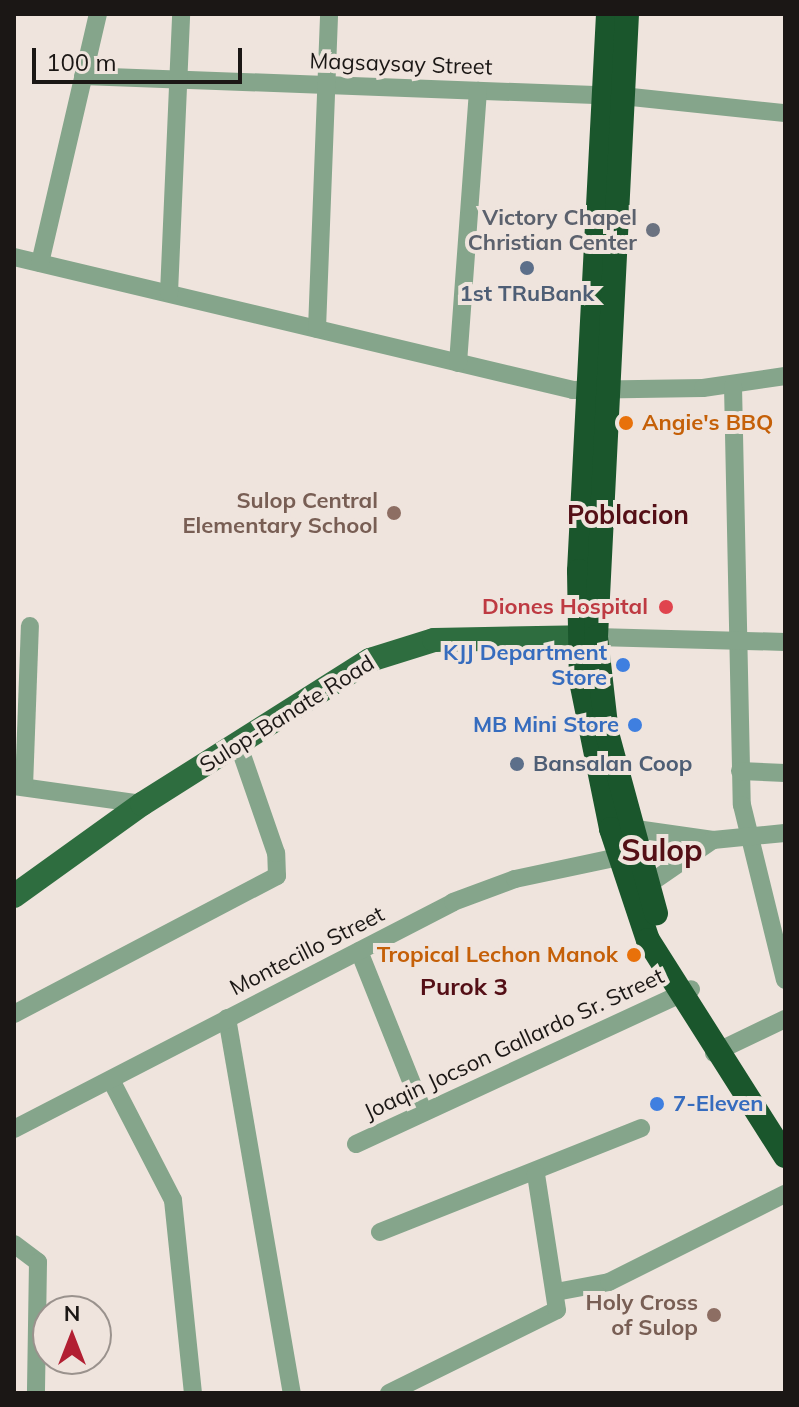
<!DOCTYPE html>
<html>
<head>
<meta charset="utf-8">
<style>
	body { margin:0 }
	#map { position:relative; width:799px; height:1407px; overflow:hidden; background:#efe4dd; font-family:Mulish,sans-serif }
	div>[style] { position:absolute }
	.minor>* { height:18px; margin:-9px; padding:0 9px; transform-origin:9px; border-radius:9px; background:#85a58b }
	.major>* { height:24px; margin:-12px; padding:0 12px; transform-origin:12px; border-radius:12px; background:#2e6d3f }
	.highway>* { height:24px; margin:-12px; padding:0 12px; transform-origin:12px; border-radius:12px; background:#1a562c }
	.dots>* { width:22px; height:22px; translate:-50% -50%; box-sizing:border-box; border:4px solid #efe4dd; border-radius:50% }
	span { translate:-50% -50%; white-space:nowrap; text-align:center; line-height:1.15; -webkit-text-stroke:8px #efe4dd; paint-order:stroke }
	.street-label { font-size:22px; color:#1b1715 }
	.worship-label { font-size:22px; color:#5b616d; font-weight:700 }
	.right { translate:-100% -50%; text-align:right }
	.service-label { font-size:22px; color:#4e5e75; font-weight:700 }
	.left { translate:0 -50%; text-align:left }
	.food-label { font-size:22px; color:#c56008; font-weight:700 }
	.education-label { font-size:22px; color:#785e54; font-weight:700 }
	.health-label { font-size:22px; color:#be3a42; font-weight:700 }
	.shop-label { font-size:22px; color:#366cbe; font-weight:700 }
	.neighbourhood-label { font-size:24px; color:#540f16; font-weight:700 }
	.quarter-label { font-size:26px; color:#540f16; font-weight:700 }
	.district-label { font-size:30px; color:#540f16; font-weight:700 }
	.frame { position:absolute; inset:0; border:16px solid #1b1715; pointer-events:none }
	.north { position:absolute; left:32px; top:1295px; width:80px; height:80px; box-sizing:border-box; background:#efe4dd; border:2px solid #9a928d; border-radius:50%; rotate:0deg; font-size:22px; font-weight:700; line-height:32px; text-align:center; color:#1b1715 }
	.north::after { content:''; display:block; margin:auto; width:28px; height:36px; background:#b21f32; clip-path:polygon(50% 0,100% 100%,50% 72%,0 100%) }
	.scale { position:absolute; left:32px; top:48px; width:210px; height:36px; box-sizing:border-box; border:4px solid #1b1715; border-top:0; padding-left:10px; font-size:24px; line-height:28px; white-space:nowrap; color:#1b1715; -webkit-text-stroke:6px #efe4dd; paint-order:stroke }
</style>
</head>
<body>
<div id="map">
	<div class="minor">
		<div style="left:83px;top:76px;width:539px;rotate:2.13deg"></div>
		<div style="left:622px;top:96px;width:164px;rotate:6deg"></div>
		<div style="left:14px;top:257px;width:575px;rotate:13.38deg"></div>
		<div style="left:573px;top:390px;width:130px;rotate:-0.9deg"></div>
		<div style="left:703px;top:388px;width:83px;rotate:-8.3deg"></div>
		<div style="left:40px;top:263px;width:256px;rotate:-76.9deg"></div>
		<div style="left:169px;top:293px;width:279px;rotate:-87.5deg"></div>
		<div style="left:317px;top:329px;width:315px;rotate:-87.8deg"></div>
		<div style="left:458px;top:363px;width:273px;rotate:-85.8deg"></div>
		<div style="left:733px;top:386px;width:419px;rotate:88.8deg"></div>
		<div style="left:742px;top:805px;width:180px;rotate:76.2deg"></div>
		<div style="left:596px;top:637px;width:189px;rotate:1.5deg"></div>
		<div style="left:740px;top:771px;width:45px;rotate:2.5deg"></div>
		<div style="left:14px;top:786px;width:129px;rotate:8deg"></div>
		<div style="left:24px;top:787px;width:161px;rotate:-87.9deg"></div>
		<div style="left:629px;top:828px;width:85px;rotate:8.1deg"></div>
		<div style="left:713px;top:840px;width:72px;rotate:-5.6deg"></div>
		<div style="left:646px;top:886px;width:81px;rotate:-34.5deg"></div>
		<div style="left:359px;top:951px;width:172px;rotate:68.2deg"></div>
		<div style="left:14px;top:1014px;width:297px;rotate:-27.7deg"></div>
		<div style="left:277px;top:876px;width:23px;rotate:-92deg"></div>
		<div style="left:276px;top:853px;width:116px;rotate:-109.1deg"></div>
		<div style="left:227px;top:1018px;width:381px;rotate:80.2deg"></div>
		<div style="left:714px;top:1053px;width:79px;rotate:-25.6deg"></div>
		<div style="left:111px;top:1080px;width:135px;rotate:62.7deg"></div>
		<div style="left:173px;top:1200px;width:194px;rotate:84.1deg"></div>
		<div style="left:14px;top:1129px;width:494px;rotate:-27.3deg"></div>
		<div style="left:453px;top:902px;width:66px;rotate:-20.4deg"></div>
		<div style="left:515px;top:879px;width:121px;rotate:-12deg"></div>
		<div style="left:356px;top:1144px;width:369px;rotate:-24.8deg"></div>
		<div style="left:380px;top:1232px;width:281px;rotate:-21.7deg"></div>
		<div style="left:14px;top:1244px;width:30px;rotate:37deg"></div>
		<div style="left:38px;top:1262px;width:131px;rotate:90.9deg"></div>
		<div style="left:556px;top:1292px;width:54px;rotate:-10.7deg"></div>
		<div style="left:609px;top:1282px;width:197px;rotate:-26.6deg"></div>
		<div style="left:389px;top:1393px;width:187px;rotate:-26.3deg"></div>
		<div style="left:557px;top:1310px;width:138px;rotate:-98.8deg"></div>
	</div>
	<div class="major">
		<div style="left:14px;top:896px;width:158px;rotate:-35.7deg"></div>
		<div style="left:142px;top:804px;width:270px;rotate:-32.3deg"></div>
		<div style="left:370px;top:660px;width:67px;rotate:-17.4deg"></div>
		<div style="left:434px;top:640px;width:162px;rotate:-1.1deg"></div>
	</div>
	<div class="highway">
		<div style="left:608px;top:14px;width:558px;rotate:92.98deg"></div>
		<div style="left:579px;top:571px;width:110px;rotate:89deg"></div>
		<div style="left:581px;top:681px;width:151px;rotate:78.5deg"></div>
		<div style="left:611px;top:829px;width:117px;rotate:71.6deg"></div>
		<div style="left:648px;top:940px;width:256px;rotate:57.6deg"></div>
		<div style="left:627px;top:14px;width:624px;rotate:92.85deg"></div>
		<div style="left:596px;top:637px;width:97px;rotate:83.5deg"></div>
		<div style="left:607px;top:733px;width:187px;rotate:74.8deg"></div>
	</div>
	<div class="dots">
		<div style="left:653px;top:230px;background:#6b7280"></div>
		<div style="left:527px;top:268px;background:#5c6f8a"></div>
		<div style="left:626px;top:423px;background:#e8710a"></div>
		<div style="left:394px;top:513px;background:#8d6e63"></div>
		<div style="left:666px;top:607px;background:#e0444e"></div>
		<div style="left:623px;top:665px;background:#3f7fe0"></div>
		<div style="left:635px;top:725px;background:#3f7fe0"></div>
		<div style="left:517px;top:764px;background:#5c6f8a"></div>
		<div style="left:634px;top:955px;background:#e8710a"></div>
		<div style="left:657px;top:1104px;background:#3f7fe0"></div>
		<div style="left:714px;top:1315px;background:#8d6e63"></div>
	</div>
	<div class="street-label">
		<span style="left:401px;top:64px;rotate:2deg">Magsaysay Street</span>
		<span style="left:287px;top:714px;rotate:-32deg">Sulop-Banate Road</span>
		<span style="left:307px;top:951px;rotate:-27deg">Montecillo Street</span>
		<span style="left:514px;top:1044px;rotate:-25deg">Joaqin Jocson Gallardo Sr. Street</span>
	</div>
	<div class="worship-label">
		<span class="right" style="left:637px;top:230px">Victory Chapel<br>Christian Center</span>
	</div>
	<div class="service-label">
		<span style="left:527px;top:294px">1st TRuBank</span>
		<span class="left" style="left:533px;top:764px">Bansalan Coop</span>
	</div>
	<div class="food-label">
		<span class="left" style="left:642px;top:423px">Angie's BBQ</span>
		<span class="right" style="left:618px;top:955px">Tropical Lechon Manok</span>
	</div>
	<div class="education-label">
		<span class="right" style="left:378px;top:513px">Sulop Central<br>Elementary School</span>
		<span class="right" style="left:698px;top:1315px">Holy Cross<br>of Sulop</span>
	</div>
	<div class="health-label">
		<span class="right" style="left:648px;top:607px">Diones Hospital</span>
	</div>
	<div class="shop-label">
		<span class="right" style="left:607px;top:665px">KJJ Department<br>Store</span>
		<span class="right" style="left:619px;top:725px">MB Mini Store</span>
		<span class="left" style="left:673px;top:1104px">7-Eleven</span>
	</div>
	<div class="neighbourhood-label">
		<span style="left:464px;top:987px">Purok 3</span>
	</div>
	<div class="quarter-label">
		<span style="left:628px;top:515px">Poblacion</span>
	</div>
	<div class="district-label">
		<span style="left:662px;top:850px">Sulop</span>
	</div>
	<div class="frame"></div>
	<div class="north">N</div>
	<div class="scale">100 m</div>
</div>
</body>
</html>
